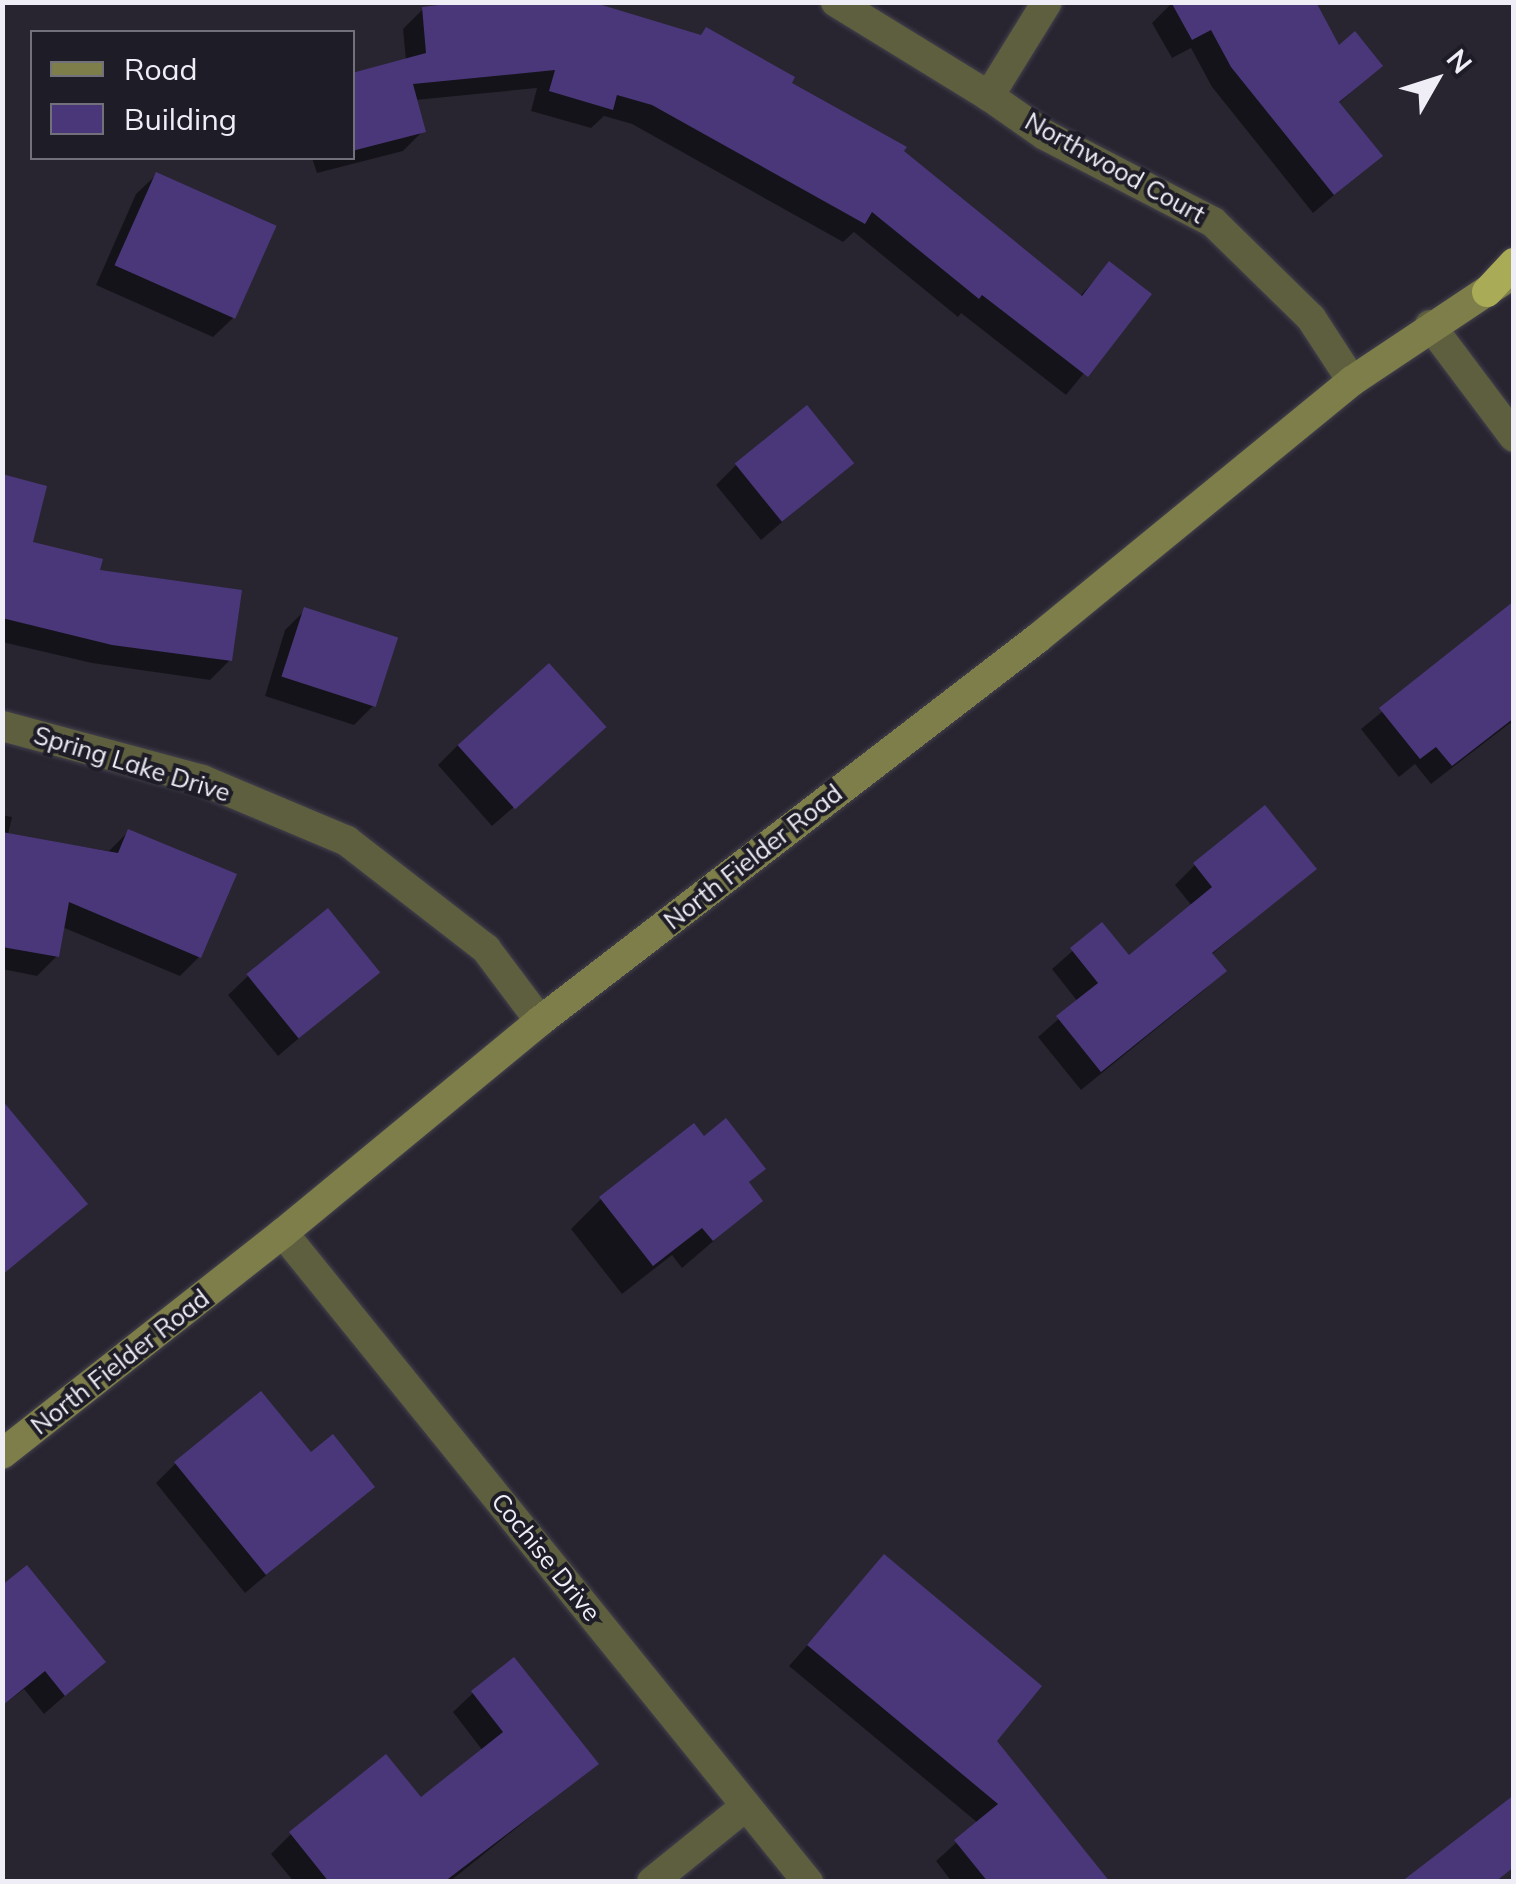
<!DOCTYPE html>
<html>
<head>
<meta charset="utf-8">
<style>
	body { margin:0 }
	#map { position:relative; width:1516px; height:1884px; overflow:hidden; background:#282531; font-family:Mulish,sans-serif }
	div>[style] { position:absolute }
	.shadow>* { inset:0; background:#0007 }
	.building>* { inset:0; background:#493779; transform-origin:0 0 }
	.roads { filter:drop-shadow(0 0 2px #44414d) drop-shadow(0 0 2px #44414d) }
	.street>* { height:30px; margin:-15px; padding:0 15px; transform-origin:15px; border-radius:15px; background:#5e5f3e }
	.secondary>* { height:30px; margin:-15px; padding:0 15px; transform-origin:15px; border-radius:15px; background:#7d7e49 }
	.highway>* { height:30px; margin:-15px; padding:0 15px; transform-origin:15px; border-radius:15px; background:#aaab56 }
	span { translate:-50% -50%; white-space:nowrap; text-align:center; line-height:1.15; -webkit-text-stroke:8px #1e1c27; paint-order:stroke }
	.street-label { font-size:25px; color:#efeef6 }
	.frame { position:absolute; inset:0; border:5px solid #efeef6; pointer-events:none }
	.legend { position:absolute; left:30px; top:30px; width:325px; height:130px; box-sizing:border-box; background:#1e1c27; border:2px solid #72707a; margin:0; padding:12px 18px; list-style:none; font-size:30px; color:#efeef6 }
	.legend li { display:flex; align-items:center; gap:20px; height:50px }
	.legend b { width:50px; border:2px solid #72707a }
	.north { position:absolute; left:1386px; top:30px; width:100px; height:100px; -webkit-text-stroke:8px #1e1c27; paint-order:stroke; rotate:51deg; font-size:28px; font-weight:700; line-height:40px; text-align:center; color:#efeef6 }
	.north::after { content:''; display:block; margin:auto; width:35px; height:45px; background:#efeef6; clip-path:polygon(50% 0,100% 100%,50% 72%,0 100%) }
</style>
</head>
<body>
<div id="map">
	<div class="shadow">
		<div style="clip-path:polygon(1173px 2px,1338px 48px,1380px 66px,1338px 104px,1380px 156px,1313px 213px,1212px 87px,1191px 48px,1172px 58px,1152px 23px)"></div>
		<div style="clip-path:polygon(423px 9px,788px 84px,901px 152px,1079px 297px,1110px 264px,1148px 295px,1066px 395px,961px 313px,958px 317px,854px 232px,843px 242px,632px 124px,604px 116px,591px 128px,531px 111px,537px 88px,415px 100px,423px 131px,403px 151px,317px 173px,312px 158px,352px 158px,352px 75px,406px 61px,403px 29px)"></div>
		<div style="clip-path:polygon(156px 175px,233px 318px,213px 337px,96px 285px,136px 194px)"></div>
		<div style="clip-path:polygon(851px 463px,761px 540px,716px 485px,736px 465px)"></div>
		<div style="clip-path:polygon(2px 477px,30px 544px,97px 572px,230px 660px,210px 680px,92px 663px,2px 642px)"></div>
		<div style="clip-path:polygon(1514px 604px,1514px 727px,1510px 723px,1431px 784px,1415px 764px,1399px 777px,1361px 729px)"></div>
		<div style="clip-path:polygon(305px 610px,374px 705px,354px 725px,265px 696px,285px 630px)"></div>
		<div style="clip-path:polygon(458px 745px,583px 747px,492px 826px,438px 765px)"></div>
		<div style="clip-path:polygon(2px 815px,12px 817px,8px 835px,109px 851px,128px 832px,199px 957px,180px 976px,62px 927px,57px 956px,37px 976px,2px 969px)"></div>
		<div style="clip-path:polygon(1195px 865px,1313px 869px,1211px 955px,1223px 971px,1204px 990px,1081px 1090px,1038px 1037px,1078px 1002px,1052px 969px,1102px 925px,1128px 958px,1192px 906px,1175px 885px)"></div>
		<div style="clip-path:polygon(377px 972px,278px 1056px,228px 995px,248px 976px)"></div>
		<div style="clip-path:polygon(694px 1126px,703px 1139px,762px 1169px,747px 1184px,760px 1201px,682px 1268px,672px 1255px,622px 1294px,571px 1229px,601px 1199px)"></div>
		<div style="clip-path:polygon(310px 1456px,372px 1486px,245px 1593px,156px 1483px,175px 1464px)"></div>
		<div style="clip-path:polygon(884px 1558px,993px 1741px,1086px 1882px,952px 1882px,936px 1861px,978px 1823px,789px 1666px)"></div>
		<div style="clip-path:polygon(2px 1587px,103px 1662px,44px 1714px,24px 1689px,2px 1706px)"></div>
		<div style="clip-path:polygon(473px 1693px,596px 1764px,449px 1882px,294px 1882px,271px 1854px,291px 1834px,421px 1800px,483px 1751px,453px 1712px)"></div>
	</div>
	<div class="building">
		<div style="clip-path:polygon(465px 2px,592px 2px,701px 35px,706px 27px,795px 77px,792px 83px,907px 147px,904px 151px,1082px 296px,1109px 261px,1152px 294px,1088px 377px,982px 295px,979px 299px,872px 212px,865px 224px,652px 105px,617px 95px,613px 110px,549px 91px,555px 70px,413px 84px,426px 132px,352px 151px,352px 73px,426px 53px,422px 7px)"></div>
		<div style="clip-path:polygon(1171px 2px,1316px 2px,1339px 45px,1355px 31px,1383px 66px,1339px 102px,1383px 156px,1334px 195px,1231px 67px,1211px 30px,1192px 40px)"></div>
		<div style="left:156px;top:172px;width:132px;height:102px;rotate:24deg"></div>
		<div style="left:807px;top:405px;width:75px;height:93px;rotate:51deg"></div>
		<div style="clip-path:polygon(2px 474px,47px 486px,33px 542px,103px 559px,100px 570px,242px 590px,232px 661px,112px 645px,2px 618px)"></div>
		<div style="clip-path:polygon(1514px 601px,1514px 718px,1452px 766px,1436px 747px,1420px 759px,1379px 708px)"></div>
		<div style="left:304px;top:607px;width:99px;height:73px;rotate:18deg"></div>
		<div style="left:549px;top:663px;width:86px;height:123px;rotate:48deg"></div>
		<div style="clip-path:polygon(1265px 805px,1317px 869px,1212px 953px,1227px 971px,1101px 1072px,1056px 1016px,1098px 983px,1070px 948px,1102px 922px,1129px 955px,1212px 887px,1193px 863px)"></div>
		<div style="clip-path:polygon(128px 829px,237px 874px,201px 958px,69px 902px,59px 957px,2px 947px,2px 832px,118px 853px)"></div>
		<div style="left:328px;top:908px;width:83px;height:105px;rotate:51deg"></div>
		<div style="clip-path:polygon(2px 1100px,88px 1204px,2px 1275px)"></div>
		<div style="clip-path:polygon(726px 1118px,766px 1169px,749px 1182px,763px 1201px,713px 1241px,702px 1228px,653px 1266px,599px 1197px,694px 1123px,704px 1136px)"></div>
		<div style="clip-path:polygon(261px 1391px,311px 1452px,333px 1434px,375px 1487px,266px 1575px,174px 1462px)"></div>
		<div style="clip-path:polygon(884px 1554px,1042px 1686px,997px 1741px,1110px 1882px,988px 1882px,954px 1840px,998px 1804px,807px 1645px)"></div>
		<div style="clip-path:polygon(27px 1565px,106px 1662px,65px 1696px,45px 1671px,2px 1706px,2px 1585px)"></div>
		<div style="clip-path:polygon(514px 1657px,599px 1764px,444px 1882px,329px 1882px,289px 1832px,386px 1754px,421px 1797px,503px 1732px,471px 1691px)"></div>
		<div style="clip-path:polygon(1514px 1795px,1514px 1867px,1495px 1882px,1401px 1882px)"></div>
	</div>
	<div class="roads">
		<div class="street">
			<div style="left:836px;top:2px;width:180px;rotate:31.6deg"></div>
			<div style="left:989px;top:96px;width:68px;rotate:34.9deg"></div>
			<div style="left:1045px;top:135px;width:189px;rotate:27.4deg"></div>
			<div style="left:1213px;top:222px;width:137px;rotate:44.4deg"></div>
			<div style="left:1311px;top:318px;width:75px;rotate:56.9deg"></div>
			<div style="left:989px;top:96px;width:110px;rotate:-58.3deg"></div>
			<div style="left:1430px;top:325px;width:140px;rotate:53.1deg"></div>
			<div style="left:2px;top:726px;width:207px;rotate:15.1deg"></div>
			<div style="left:202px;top:780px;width:157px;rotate:22.8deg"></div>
			<div style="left:347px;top:841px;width:176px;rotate:37.8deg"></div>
			<div style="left:486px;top:949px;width:90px;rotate:53.1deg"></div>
			<div style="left:283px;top:1233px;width:835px;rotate:51.03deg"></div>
			<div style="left:652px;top:1882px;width:121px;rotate:-39deg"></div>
		</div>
		<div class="secondary">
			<div style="left:2px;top:1454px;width:357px;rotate:-38.2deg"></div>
			<div style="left:283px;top:1233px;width:333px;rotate:-39.5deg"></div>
			<div style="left:540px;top:1021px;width:628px;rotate:-37.56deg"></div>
			<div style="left:1038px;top:638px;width:406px;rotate:-39.3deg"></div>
			<div style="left:1352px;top:381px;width:187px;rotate:-33.7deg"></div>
		</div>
		<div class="highway">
			<div style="left:1487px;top:292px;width:40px;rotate:-47deg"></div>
		</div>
	</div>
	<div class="street-label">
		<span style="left:1115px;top:168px;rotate:29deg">Northwood Court</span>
		<span style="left:132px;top:764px;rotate:17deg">Spring Lake Drive</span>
		<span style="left:753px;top:857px;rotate:-38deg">North Fielder Road</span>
		<span style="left:120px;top:1362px;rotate:-38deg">North Fielder Road</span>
		<span style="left:546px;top:1557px;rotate:51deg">Cochise Drive</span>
	</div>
	<div class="frame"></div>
	<ul class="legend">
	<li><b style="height:12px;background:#7d7e49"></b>Road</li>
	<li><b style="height:28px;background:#493779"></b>Building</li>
	</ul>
	<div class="north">N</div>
</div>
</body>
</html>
